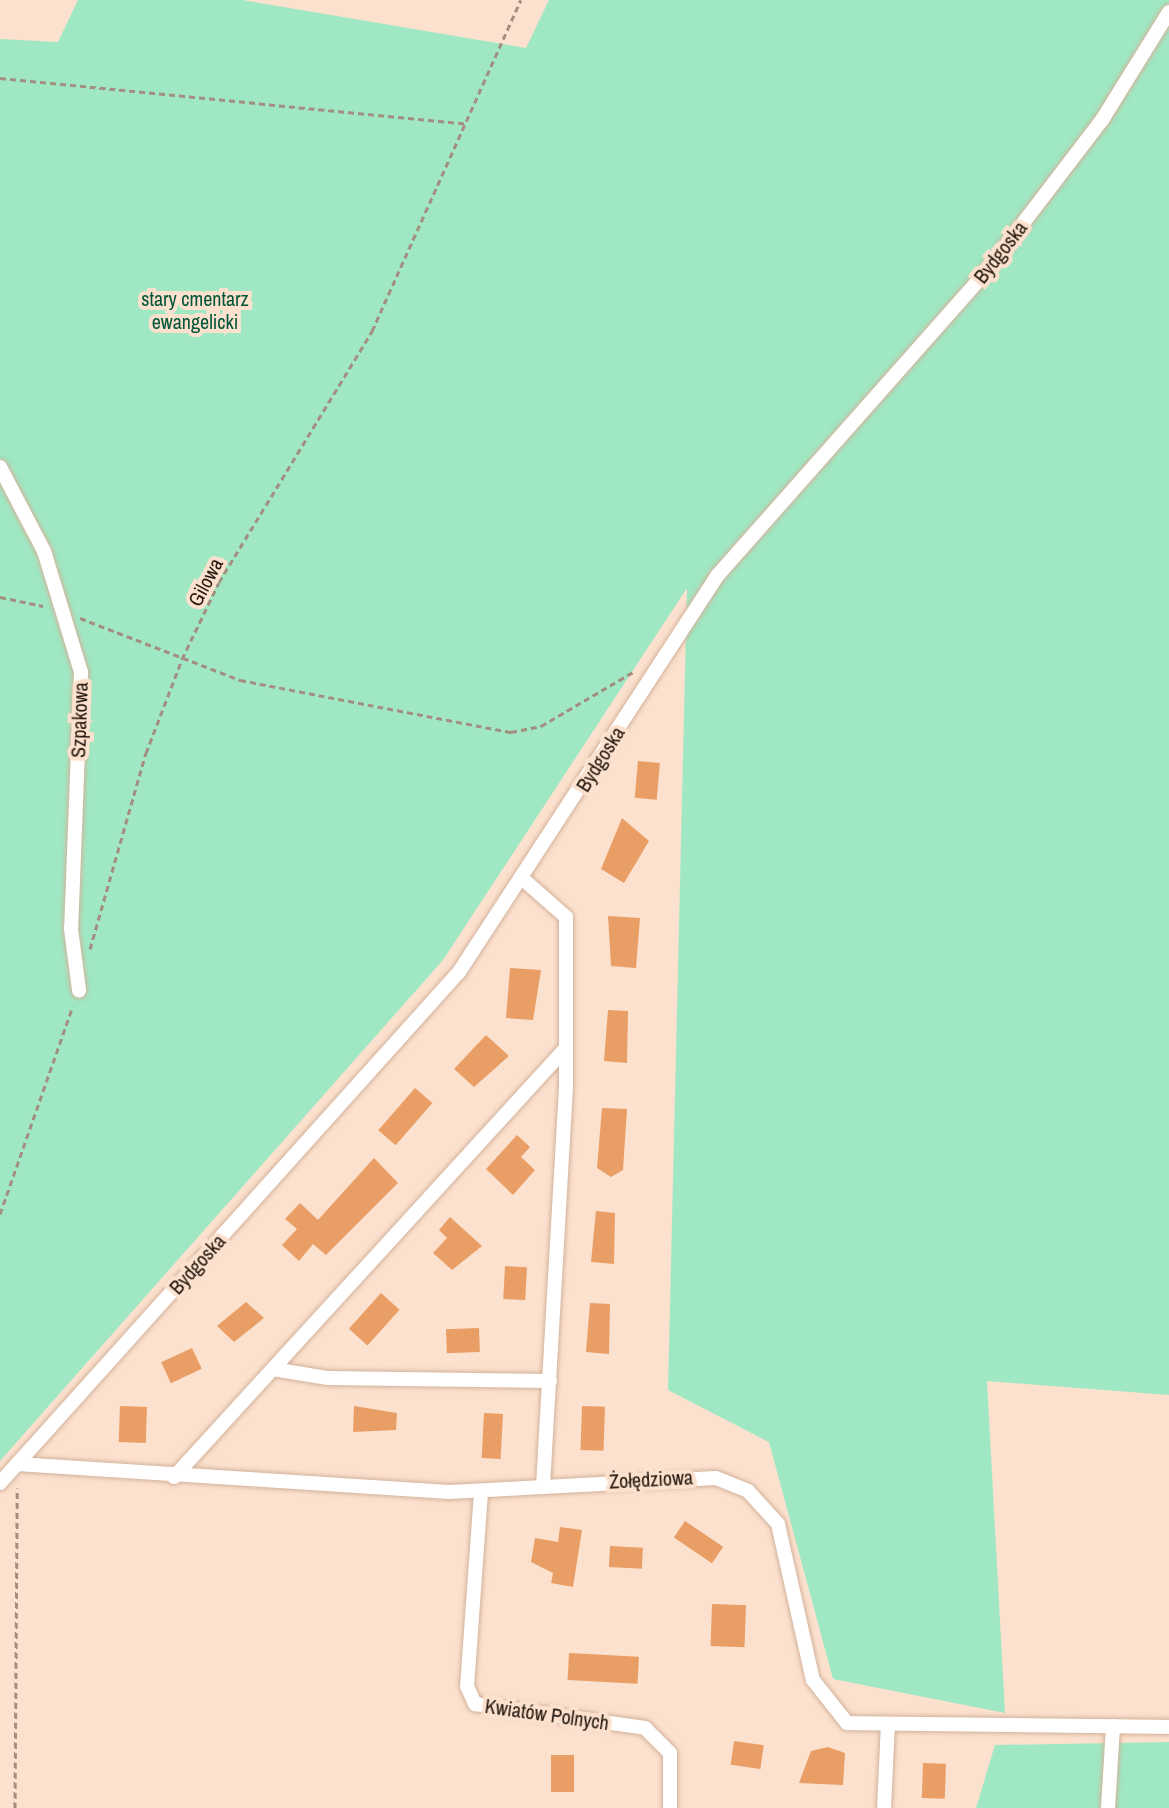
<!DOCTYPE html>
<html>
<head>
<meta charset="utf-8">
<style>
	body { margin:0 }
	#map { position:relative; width:1169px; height:1808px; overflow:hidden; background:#fce1ce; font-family:"Archivo Narrow",sans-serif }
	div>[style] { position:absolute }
	.green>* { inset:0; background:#9fe8c3 }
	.building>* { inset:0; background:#e99e66; transform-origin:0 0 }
	.path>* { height:3px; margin-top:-1.5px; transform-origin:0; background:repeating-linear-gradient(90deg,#a38e7f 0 6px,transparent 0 10px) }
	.roads { filter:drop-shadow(0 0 2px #d3b29b) drop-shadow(0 0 2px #d3b29b) }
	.street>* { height:14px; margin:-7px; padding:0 7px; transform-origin:7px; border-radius:7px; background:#fff }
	span { translate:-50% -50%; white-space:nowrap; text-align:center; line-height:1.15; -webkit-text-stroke:8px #fce1ce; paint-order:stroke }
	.street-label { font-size:20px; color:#23170e }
	.park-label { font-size:20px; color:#025538 }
</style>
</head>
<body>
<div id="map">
	<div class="green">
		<div style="clip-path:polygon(78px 0,242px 0,526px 48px,549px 0,1169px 0,1169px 1395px,987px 1381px,1005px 1713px,833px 1679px,769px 1442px,668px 1390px,687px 588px,443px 960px,0 1461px,0 39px,58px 42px)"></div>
		<div style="clip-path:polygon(1169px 1742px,1169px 1808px,976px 1808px,995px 1745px)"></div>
	</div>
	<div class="building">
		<div style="left:638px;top:761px;width:22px;height:37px;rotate:5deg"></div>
		<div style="clip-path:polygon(622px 818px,649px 841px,624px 883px,601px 869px)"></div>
		<div style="clip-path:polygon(608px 916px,640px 918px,636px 968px,611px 966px)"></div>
		<div style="clip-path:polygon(510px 968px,541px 970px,533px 1020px,506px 1018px)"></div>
		<div style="clip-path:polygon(608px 1010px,628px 1011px,627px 1063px,604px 1061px)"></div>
		<div style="clip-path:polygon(486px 1035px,509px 1056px,474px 1087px,454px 1069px)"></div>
		<div style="left:415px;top:1088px;width:23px;height:56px;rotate:41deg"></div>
		<div style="clip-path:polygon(602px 1108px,627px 1109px,623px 1170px,611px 1177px,597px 1168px)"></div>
		<div style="clip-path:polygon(517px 1135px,530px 1147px,521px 1157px,535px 1170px,513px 1195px,486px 1169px)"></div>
		<div style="clip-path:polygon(374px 1158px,398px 1183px,326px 1255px,313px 1244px,299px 1261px,282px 1245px,297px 1229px,285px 1219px,300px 1203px,318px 1220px)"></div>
		<div style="clip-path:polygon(596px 1211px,615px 1213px,614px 1264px,591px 1262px)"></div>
		<div style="clip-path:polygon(450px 1217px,482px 1246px,452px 1270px,433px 1253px,447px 1238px,439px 1230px)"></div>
		<div style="left:505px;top:1266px;width:22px;height:33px;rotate:3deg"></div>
		<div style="left:381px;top:1293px;width:25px;height:48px;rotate:42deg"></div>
		<div style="clip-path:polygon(246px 1302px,264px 1318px,234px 1342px,217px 1326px)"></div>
		<div style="clip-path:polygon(590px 1303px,610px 1304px,609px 1354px,586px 1352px)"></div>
		<div style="left:479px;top:1328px;width:24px;height:33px;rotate:88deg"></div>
		<div style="left:192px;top:1348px;width:23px;height:34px;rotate:65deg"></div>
		<div style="left:120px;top:1406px;width:27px;height:36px;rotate:2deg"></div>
		<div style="clip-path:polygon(354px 1406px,397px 1413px,396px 1430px,353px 1432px)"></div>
		<div style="left:582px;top:1406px;width:23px;height:44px;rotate:2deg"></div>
		<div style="left:484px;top:1413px;width:19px;height:45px;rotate:3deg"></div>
		<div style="left:685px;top:1521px;width:46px;height:20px;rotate:34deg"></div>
		<div style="clip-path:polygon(560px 1527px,582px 1530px,573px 1587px,551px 1583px,553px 1573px,531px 1562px,535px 1538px,558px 1542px)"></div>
		<div style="left:610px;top:1546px;width:33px;height:21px;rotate:3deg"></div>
		<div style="left:712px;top:1604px;width:34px;height:42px;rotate:2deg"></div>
		<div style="left:569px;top:1653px;width:70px;height:27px;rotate:3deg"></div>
		<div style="left:734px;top:1741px;width:30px;height:24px;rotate:8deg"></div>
		<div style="clip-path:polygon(828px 1747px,845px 1753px,843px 1785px,799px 1783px,811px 1751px)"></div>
		<div style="left:551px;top:1755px;width:23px;height:37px"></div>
		<div style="left:923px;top:1763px;width:23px;height:35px;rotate:2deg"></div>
	</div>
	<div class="path">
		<div style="left:0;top:78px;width:467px;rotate:5.6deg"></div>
		<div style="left:0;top:597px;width:44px;rotate:11.8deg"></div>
		<div style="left:80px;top:618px;width:172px;rotate:21.2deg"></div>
		<div style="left:240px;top:680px;width:276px;rotate:10.9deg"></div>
		<div style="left:511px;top:732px;width:31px;rotate:-11deg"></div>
		<div style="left:541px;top:726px;width:107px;rotate:-30.4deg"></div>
		<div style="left:90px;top:949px;width:204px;rotate:-74.1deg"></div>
		<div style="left:146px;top:753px;width:101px;rotate:-69deg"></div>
		<div style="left:182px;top:659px;width:85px;rotate:-64.3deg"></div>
		<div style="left:219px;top:582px;width:294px;rotate:-58.6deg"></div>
		<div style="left:372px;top:331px;width:363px;rotate:-65.8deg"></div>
		<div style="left:0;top:1214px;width:220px;rotate:-70.7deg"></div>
		<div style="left:15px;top:1808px;width:320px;rotate:-89.6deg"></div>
	</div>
	<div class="roads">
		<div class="street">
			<div style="left:0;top:467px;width:95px;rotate:62.4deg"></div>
			<div style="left:44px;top:551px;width:127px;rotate:73deg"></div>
			<div style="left:81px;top:672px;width:257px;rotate:92.2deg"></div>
			<div style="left:71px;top:929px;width:62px;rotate:82.5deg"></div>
			<div style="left:524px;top:880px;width:56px;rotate:41.4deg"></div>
			<div style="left:566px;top:917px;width:170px;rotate:90deg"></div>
			<div style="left:566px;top:1087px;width:401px;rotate:93.3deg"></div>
			<div style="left:273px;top:1369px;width:56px;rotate:9.3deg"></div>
			<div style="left:328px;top:1378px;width:222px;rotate:0.8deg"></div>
			<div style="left:17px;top:1464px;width:433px;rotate:3.7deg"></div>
			<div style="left:449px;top:1492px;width:267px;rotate:-3deg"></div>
			<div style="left:716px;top:1478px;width:35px;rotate:22deg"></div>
			<div style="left:748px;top:1491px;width:45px;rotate:47.7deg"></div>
			<div style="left:778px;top:1524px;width:160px;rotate:77.4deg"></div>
			<div style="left:813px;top:1680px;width:55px;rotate:51.7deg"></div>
			<div style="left:847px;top:1723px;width:322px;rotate:0.7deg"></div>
			<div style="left:174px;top:1477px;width:581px;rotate:-47.58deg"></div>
			<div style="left:0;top:1483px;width:687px;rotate:-48.07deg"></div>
			<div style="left:459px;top:972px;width:473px;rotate:-56.9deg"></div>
			<div style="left:717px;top:576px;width:405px;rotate:-48.5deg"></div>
			<div style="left:985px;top:273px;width:193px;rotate:-52.6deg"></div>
			<div style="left:1102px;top:120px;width:127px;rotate:-58.2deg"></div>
			<div style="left:481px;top:1492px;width:195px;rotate:94.1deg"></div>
			<div style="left:467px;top:1686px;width:20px;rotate:66deg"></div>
			<div style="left:475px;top:1704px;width:172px;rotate:8deg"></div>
			<div style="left:645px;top:1728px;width:35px;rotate:45deg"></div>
			<div style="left:670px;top:1753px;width:55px;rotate:90deg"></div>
			<div style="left:884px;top:1808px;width:84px;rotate:-87.3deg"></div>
			<div style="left:1108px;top:1808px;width:82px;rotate:-86.5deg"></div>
		</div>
	</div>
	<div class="street-label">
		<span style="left:1000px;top:252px;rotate:-52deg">Bydgoska</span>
		<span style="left:205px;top:582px;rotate:-62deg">Gilowa</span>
		<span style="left:79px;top:720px;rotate:-88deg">Szpakowa</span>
		<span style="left:600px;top:759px;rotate:-58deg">Bydgoska</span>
		<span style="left:197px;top:1264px;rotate:-48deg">Bydgoska</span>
		<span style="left:651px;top:1479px;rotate:-3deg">Żołędziowa</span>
		<span style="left:547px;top:1714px;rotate:8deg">Kwiatów Polnych</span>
	</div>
	<div class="park-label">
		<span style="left:195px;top:310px">stary cmentarz<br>ewangelicki</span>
	</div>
</div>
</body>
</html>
